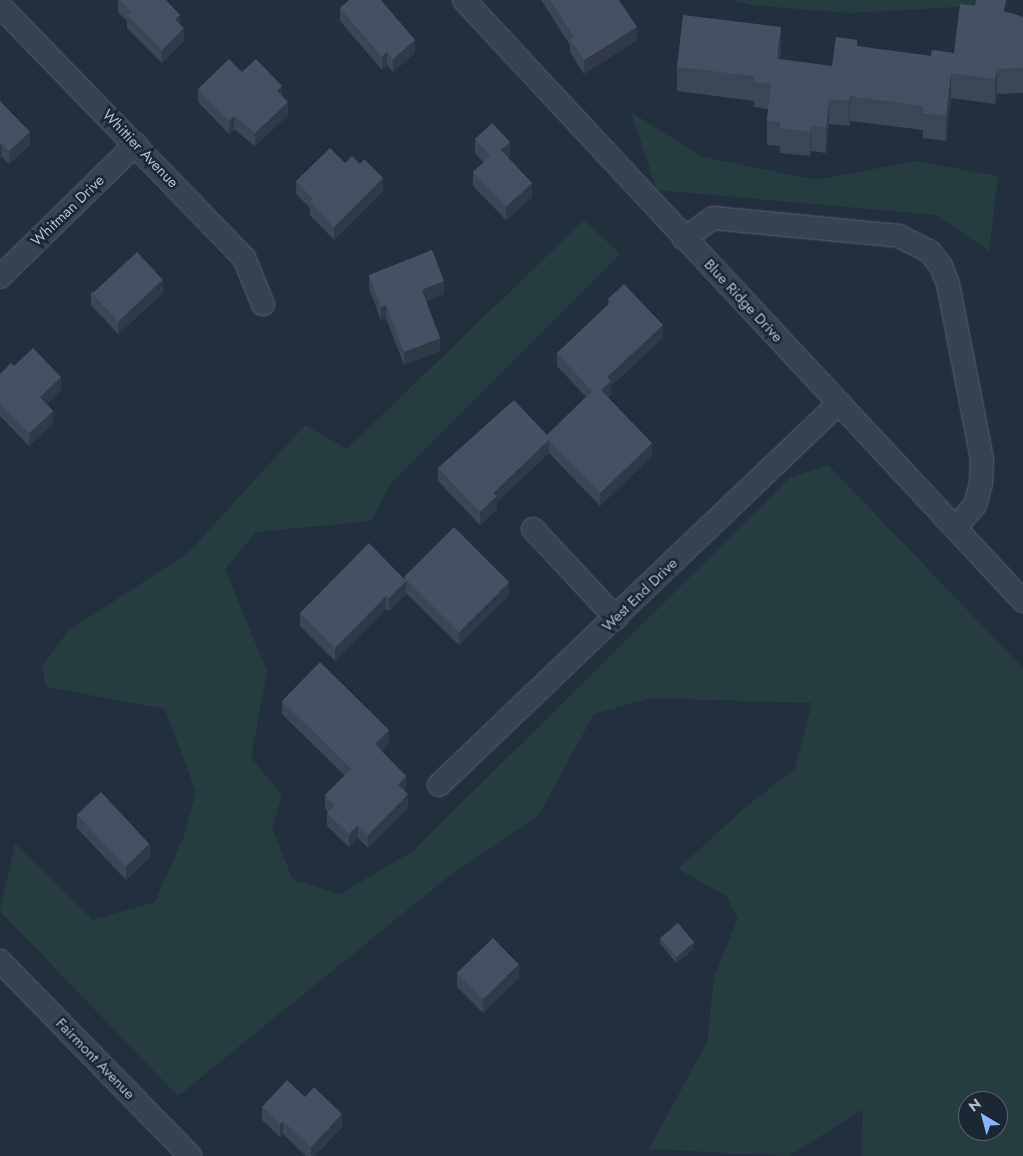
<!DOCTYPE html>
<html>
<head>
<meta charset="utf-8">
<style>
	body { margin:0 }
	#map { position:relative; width:1023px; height:1156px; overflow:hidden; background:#242f3e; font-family:Jost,sans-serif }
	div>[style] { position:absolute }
	.green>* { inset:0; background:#263c3f }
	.roads { filter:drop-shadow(0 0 1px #565f6c) drop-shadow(0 0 1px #565f6c) }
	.street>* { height:22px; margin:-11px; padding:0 11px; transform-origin:11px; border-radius:11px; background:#38414e }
	.wall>* { inset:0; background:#3b4654 }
	.shaded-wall>* { inset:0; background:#303945 }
	.building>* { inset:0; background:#455162; transform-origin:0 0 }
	span { translate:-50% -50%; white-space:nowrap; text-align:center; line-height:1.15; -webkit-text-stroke:5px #1d2633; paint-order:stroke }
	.street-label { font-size:15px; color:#b4bcc9 }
	.north { position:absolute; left:958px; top:1091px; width:50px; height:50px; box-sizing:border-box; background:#1d2633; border:1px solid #59626f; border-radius:50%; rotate:323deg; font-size:14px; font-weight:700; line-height:20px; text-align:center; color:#b4bcc9 }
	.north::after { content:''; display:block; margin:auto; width:18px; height:22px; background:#8ab4f8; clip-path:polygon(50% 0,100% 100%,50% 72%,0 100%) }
</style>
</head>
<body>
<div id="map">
	<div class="green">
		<div style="clip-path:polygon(732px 0,1004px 0,1010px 4px,848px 13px,751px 5px)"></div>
		<div style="clip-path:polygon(631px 112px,703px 157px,816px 180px,915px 161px,998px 176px,989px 251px,937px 215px,657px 190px)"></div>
		<div style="clip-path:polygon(evenodd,584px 220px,620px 254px,392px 482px,371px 521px,256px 532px,225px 569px,267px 671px,251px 758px,282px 795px,272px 828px,293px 880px,340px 894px,413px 851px,791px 477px,828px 465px,1023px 668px,1023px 1156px,861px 1156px,863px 1109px,789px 1156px,649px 1149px,707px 1042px,714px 978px,738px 918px,726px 896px,678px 869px,748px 805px,795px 769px,812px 703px,651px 698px,594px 714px,538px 816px,448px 877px,178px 1096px,0 911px,15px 843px,93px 920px,155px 902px,184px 836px,196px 792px,165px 709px,46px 687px,42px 667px,68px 631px,188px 553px,305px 425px,347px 449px,584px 220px,968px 1101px,998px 1101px,998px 1131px,968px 1131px,968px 1101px)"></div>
	</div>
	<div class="roads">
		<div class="street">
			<div style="left:464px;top:0;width:821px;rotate:47.07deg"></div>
			<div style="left:0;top:6px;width:351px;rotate:45.9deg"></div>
			<div style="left:244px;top:258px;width:50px;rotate:67.6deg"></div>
			<div style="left:684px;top:239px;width:36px;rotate:-36deg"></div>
			<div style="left:713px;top:218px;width:187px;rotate:5.5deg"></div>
			<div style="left:899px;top:236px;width:35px;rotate:27deg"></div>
			<div style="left:930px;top:252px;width:18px;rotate:52deg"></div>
			<div style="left:941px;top:266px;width:19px;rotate:69deg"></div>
			<div style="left:948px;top:284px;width:178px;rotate:79deg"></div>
			<div style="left:982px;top:459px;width:24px;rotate:92deg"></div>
			<div style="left:981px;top:483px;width:23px;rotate:105deg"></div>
			<div style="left:975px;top:505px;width:30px;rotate:131deg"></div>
			<div style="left:0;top:277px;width:190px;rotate:-44.4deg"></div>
			<div style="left:533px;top:529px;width:122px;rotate:47deg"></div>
			<div style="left:439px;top:785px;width:553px;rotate:-43.68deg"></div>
			<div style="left:0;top:961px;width:272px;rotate:45.7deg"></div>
		</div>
	</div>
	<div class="wall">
		<div style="clip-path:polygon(118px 0,166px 0,180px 24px,184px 41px,162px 63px,127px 28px,127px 21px,118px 12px)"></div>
		<div style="clip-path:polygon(541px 0,619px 0,637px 40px,584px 74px,570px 52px,570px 45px)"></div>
		<div style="clip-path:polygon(340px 8px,415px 53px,393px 72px,387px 65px,382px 70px,340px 21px)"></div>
		<div style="clip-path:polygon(1006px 12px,1023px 17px,1023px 93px,997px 94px,995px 104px,951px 98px,946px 141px,923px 138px,923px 130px,850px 121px,849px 126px,829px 124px,826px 153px,811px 151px,810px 156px,780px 153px,780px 146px,767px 145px,767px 120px,768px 109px,754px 107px,754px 101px,677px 91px,677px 67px,781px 52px,780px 59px,832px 66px,857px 47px,931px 56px,954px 53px)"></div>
		<div style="clip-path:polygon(242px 72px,282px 96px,288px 115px,255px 146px,234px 129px,229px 134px,198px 102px,198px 89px)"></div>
		<div style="clip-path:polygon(0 101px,30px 145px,9px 164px,2px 157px)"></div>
		<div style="clip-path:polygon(475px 139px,510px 155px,508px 157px,532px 197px,506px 220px,473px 186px,473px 172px,484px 163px,475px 153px)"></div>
		<div style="clip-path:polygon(345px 163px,383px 191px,334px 240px,310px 215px,310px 208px,296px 194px,296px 181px)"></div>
		<div style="clip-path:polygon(369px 275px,444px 294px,426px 301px,440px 351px,404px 365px,386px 318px,381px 320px,369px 288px)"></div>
		<div style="clip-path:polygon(91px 292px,163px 293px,118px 334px,91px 305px)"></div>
		<div style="clip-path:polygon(608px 299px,663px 338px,611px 386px,611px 394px,608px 397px,652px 456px,600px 506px,549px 453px,497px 502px,497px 509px,480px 525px,438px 481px,438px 468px,547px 435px,586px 397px,557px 366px,557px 353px,608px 305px)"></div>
		<div style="clip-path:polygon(14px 366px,61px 390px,47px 404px,53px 424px,29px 446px,0 416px,0 374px)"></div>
		<div style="clip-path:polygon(405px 578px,509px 595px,459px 645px,406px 593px,406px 594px,389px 611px,386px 609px,335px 661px,300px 626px,300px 613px,405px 579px)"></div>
		<div style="clip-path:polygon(282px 701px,389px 743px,381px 751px,406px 789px,404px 791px,408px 808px,368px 848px,358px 838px,349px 847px,327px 826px,327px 813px,328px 812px,325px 808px,325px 795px,345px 776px,282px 714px)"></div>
		<div style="clip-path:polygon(77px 815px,150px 857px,126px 880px,77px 828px)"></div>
		<div style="clip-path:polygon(660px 937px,694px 949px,676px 963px,660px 943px)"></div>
		<div style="clip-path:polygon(457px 973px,519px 978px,483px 1013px,457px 987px)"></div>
		<div style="clip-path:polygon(305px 1097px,342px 1127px,315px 1156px,306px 1156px,283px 1134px,280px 1137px,262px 1120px,262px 1107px)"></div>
	</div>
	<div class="shaded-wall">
		<div style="clip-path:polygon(180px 15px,180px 28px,175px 19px)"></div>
		<div style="clip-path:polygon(637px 27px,637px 40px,584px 74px,584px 60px)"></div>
		<div style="clip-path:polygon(781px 27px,781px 52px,777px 84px,777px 59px)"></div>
		<div style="clip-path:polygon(184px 28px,184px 41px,162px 63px,162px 50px)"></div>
		<div style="clip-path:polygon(415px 40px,415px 53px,393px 72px,393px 59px)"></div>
		<div style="clip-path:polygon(387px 52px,387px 65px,382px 70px,382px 57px)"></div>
		<div style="clip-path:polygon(997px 69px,997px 94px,995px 104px,995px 79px)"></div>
		<div style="clip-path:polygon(951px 73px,951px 98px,946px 141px,946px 116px)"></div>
		<div style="clip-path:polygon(282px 86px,282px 99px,277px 91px)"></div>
		<div style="clip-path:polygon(850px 96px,850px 121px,849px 126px,849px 101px)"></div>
		<div style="clip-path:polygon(829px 99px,829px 124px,826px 153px,826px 128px)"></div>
		<div style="clip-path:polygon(288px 102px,288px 115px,255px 146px,255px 133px)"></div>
		<div style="clip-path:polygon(234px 116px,234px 129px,229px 134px,229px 121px)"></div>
		<div style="clip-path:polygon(811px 126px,811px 151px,810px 156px,810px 132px)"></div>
		<div style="clip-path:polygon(30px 132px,30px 145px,9px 164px,9px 151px)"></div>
		<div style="clip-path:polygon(510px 142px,510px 155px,501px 163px,501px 150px)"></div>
		<div style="clip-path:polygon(2px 144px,2px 157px,0 158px,0 145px)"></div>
		<div style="clip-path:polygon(383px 178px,383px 191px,334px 240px,334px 227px)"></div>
		<div style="clip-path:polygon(532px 183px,532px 197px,506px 220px,506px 207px)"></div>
		<div style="clip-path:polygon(163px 280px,163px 293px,118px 334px,118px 321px)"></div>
		<div style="clip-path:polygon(444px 281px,444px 294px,422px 303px,422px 290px)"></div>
		<div style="clip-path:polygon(386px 305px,386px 318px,381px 320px,381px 307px)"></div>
		<div style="clip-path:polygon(663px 325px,663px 338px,611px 386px,611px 394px,601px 403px,601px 390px,607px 377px)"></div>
		<div style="clip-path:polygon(440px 338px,440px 351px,404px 365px,404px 352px)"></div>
		<div style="clip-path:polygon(61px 377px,61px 390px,40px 410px,40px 397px)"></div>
		<div style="clip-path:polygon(53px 411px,53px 424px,29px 446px,29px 433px)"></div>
		<div style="clip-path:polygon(549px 440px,549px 453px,497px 502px,497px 509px,480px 525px,480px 512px,493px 493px)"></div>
		<div style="clip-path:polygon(652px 443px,652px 456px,600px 506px,600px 493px)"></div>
		<div style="clip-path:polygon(406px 581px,406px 594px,389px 611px,389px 598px)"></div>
		<div style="clip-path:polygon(509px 582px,509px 595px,459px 645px,459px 632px)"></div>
		<div style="clip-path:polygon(386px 596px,386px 609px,335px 661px,335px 648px)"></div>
		<div style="clip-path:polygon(389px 730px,389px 743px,375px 758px,375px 744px)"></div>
		<div style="clip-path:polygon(406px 776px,406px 789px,398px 798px,398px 785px)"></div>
		<div style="clip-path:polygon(408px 794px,408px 808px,368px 848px,368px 835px)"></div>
		<div style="clip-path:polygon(358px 825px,358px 838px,349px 847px,349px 834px)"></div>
		<div style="clip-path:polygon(150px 844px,150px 857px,126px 880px,126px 867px)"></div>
		<div style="clip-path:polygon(694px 942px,694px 949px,676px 963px,676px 956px)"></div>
		<div style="clip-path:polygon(519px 965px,519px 978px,483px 1013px,483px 1000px)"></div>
		<div style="clip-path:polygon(342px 1114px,342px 1127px,315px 1156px,311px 1156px,311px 1147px)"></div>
		<div style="clip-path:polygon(283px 1121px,283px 1134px,280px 1137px,280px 1124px)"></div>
	</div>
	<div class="building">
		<div style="clip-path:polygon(120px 0,166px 0,180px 15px,175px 19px,184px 28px,162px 50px,127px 15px,131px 12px)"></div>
		<div style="clip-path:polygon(349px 0,381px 0,415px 40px,393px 59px,387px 52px,382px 57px,340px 8px)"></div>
		<div style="clip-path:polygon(550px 0,619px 0,637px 27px,584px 60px,570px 39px,574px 37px)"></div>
		<div style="clip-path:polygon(976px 0,1006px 0,1004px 11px,1023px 17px,1023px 68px,997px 69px,995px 79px,951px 73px,946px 116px,923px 113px,923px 106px,850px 96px,849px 101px,829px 99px,826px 128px,811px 126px,810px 132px,780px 128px,780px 122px,767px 120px,771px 84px,754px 82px,754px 76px,677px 67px,683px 15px,781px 27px,777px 59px,832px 66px,836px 37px,857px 40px,857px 46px,931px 56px,932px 50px,954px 53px,960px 4px,975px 6px)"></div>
		<div style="clip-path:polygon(229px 59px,242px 72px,256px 59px,282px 86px,277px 91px,288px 102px,255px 133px,234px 116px,229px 121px,198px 89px)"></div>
		<div style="clip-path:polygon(0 101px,30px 132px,9px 151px,2px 144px,0 145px)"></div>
		<div style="clip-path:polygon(492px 123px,510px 142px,501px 150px,532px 183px,506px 207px,473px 172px,490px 156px,475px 139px)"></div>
		<div style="clip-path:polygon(330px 148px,345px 163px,352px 156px,360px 164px,364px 159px,383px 178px,334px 227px,310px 202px,313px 199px,296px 181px)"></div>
		<div style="clip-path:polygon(432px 250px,444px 281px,422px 290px,440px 338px,404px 352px,386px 305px,381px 307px,369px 275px)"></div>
		<div style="left:137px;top:252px;width:38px;height:61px;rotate:47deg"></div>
		<div style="clip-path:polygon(624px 284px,663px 325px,607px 377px,611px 381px,601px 390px,652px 443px,600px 493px,549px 440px,493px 493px,497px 496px,480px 512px,438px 468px,514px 400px,547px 435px,592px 391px,557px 353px,611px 302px,608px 299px)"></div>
		<div style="clip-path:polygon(33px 348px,61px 377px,40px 397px,53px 411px,29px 433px,0 403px,0 374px,11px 363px,14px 366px)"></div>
		<div style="left:454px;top:527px;width:78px;height:71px;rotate:45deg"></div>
		<div style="clip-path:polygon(369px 543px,406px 581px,389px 598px,386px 596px,335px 648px,300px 613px)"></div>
		<div style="clip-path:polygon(320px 662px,389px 730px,375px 744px,406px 776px,398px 785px,408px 794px,368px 835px,358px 825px,349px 834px,327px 813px,335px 805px,325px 795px,351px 769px,282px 701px)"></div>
		<div style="left:101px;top:792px;width:71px;height:33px;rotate:47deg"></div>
		<div style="left:678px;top:923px;width:25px;height:23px;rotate:50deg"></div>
		<div style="left:493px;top:938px;width:37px;height:50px;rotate:46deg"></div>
		<div style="clip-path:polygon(287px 1080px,305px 1097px,314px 1087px,342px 1114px,311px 1147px,283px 1121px,280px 1124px,262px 1107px)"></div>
	</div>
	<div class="street-label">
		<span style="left:140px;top:149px;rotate:46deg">Whittier Avenue</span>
		<span style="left:68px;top:211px;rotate:-44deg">Whitman Drive</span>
		<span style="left:743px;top:301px;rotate:47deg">Blue Ridge Drive</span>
		<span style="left:640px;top:595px;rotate:-44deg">West End Drive</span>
		<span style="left:95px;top:1059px;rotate:46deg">Fairmont Avenue</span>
	</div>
	<div class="north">N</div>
</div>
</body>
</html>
